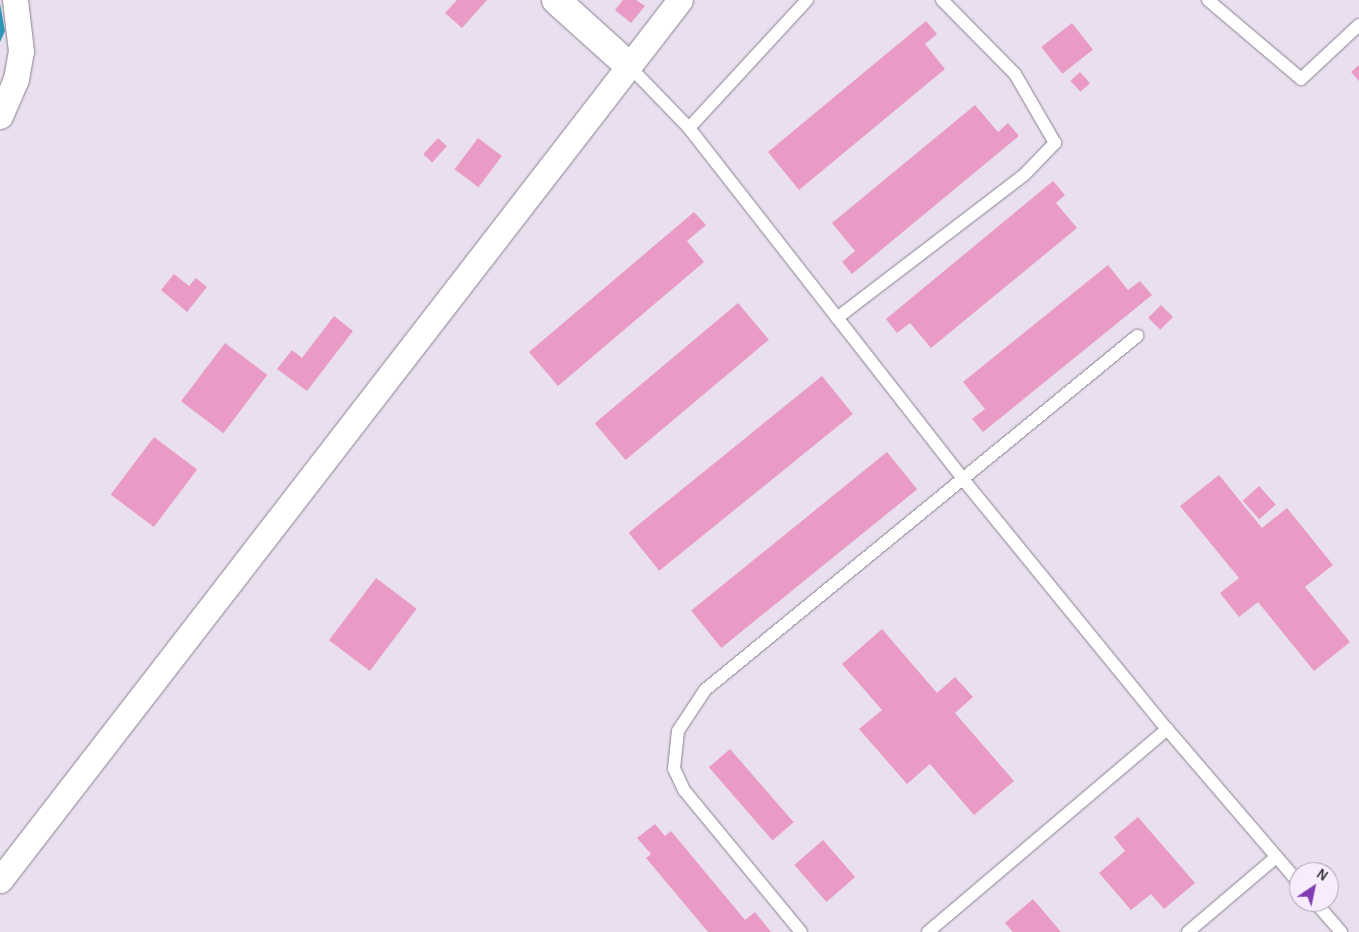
<!DOCTYPE html>
<html>
<head>
<meta charset="utf-8">
<style>
	body { margin:0 }
	#map { position:relative; width:1359px; height:932px; overflow:hidden; background:#e9dfef; font-family:"Alegreya Sans",sans-serif }
	div>[style] { position:absolute }
	.water>* { inset:0; background:#2a96b8 }
	.building>* { inset:0; background:#e99bc6; transform-origin:0 0 }
	.roads { filter:drop-shadow(0 0 1px #8a808f) drop-shadow(0 0 1px #8a808f) }
	.service>* { height:12px; margin:-6px; padding:0 6px; transform-origin:6px; border-radius:6px; background:#fff }
	.minor>* { height:25px; margin:-12.5px; padding:0 12.5px; transform-origin:12.5px; border-radius:12.5px; background:#fff }
	.tertiary>* { height:28px; margin:-14px; padding:0 14px; transform-origin:14px; border-radius:14px; background:#fff }
	span { translate:-50% -50%; white-space:nowrap; text-align:center; line-height:1.15; -webkit-text-stroke:4px #f7ecfc; paint-order:stroke }
	.north { position:absolute; left:1289px; top:862px; width:50px; height:50px; box-sizing:border-box; background:#f7ecfc; border:1px solid #aba3af; border-radius:50%; rotate:34deg; font-size:14px; font-weight:700; line-height:20px; text-align:center; color:#39353b }
	.north::after { content:''; display:block; margin:auto; width:18px; height:22px; background:#813db1; clip-path:polygon(50% 0,100% 100%,50% 72%,0 100%) }
</style>
</head>
<body>
<div id="map">
	<div class="water">
		<div style="clip-path:polygon(0 4px,5px 31px,0 42px)"></div>
	</div>
	<div class="building">
		<div style="clip-path:polygon(457px 0,487px 0,462px 28px,445px 13px)"></div>
		<div style="clip-path:polygon(623px 0,636px 0,645px 6px,631px 23px,615px 10px)"></div>
		<div style="clip-path:polygon(926px 21px,937px 34px,925px 44px,945px 69px,799px 190px,768px 152px)"></div>
		<div style="left:1072px;top:23px;width:34px;height:39px;rotate:52deg"></div>
		<div style="clip-path:polygon(1359px 65px,1359px 81px,1351px 72px)"></div>
		<div style="left:1080px;top:72px;width:15px;height:13px;rotate:48deg"></div>
		<div style="clip-path:polygon(975px 105px,998px 132px,1008px 123px,1019px 136px,852px 274px,842px 262px,855px 251px,832px 223px)"></div>
		<div style="left:438px;top:138px;width:12px;height:22px;rotate:42deg"></div>
		<div style="left:478px;top:138px;width:30px;height:39px;rotate:37deg"></div>
		<div style="clip-path:polygon(1053px 181px,1065px 195px,1056px 203px,1077px 228px,931px 348px,910px 323px,897px 333px,886px 319px)"></div>
		<div style="clip-path:polygon(694px 212px,706px 225px,687px 241px,704px 262px,558px 386px,529px 352px)"></div>
		<div style="clip-path:polygon(1108px 265px,1128px 290px,1140px 281px,1152px 295px,983px 432px,972px 419px,985px 409px,963px 382px)"></div>
		<div style="clip-path:polygon(174px 274px,189px 286px,196px 278px,207px 287px,187px 312px,161px 290px)"></div>
		<div style="left:738px;top:303px;width:48px;height:187px;rotate:50deg"></div>
		<div style="left:1161px;top:305px;width:17px;height:18px;rotate:45deg"></div>
		<div style="clip-path:polygon(334px 316px,353px 331px,307px 391px,277px 369px,292px 350px,302px 358px)"></div>
		<div style="left:225px;top:343px;width:53px;height:73px;rotate:37deg"></div>
		<div style="left:822px;top:376px;width:49px;height:249px;rotate:51deg"></div>
		<div style="left:154px;top:437px;width:54px;height:72px;rotate:37deg"></div>
		<div style="left:887px;top:452px;width:48px;height:252px;rotate:51deg"></div>
		<div style="clip-path:polygon(1219px 475px,1262px 528px,1287px 508px,1333px 565px,1305px 587px,1350px 642px,1314px 671px,1258px 602px,1239px 617px,1220px 593px,1239px 578px,1180px 506px)"></div>
		<div style="left:1259px;top:486px;width:25px;height:22px;rotate:48deg"></div>
		<div style="left:376px;top:578px;width:51px;height:78px;rotate:37deg"></div>
		<div style="clip-path:polygon(882px 629px,937px 693px,955px 677px,973px 697px,955px 713px,1014px 781px,974px 815px,930px 764px,907px 784px,859px 729px,882px 710px,842px 664px)"></div>
		<div style="left:730px;top:749px;width:97px;height:28px;rotate:49deg"></div>
		<div style="clip-path:polygon(1138px 817px,1195px 883px,1164px 909px,1151px 894px,1131px 910px,1099px 873px,1125px 851px,1114px 837px)"></div>
		<div style="clip-path:polygon(655px 824px,665px 836px,671px 831px,745px 920px,755px 912px,771px 932px,708px 932px,646px 858px,651px 854px,637px 838px)"></div>
		<div style="left:823px;top:840px;width:49px;height:38px;rotate:49deg"></div>
		<div style="clip-path:polygon(1033px 899px,1061px 932px,1013px 932px,1005px 923px)"></div>
	</div>
	<div class="roads">
		<div class="service">
			<div style="left:1208px;top:0;width:122px;rotate:40.3deg"></div>
			<div style="left:1301px;top:79px;width:79px;rotate:-43deg"></div>
			<div style="left:629px;top:66px;width:86px;rotate:45.9deg"></div>
			<div style="left:689px;top:128px;width:444px;rotate:52deg"></div>
			<div style="left:962px;top:478px;width:324px;rotate:50.8deg"></div>
			<div style="left:1167px;top:729px;width:203px;rotate:49.4deg"></div>
			<div style="left:689px;top:128px;width:174px;rotate:-47.3deg"></div>
			<div style="left:837px;top:318px;width:235px;rotate:-37.4deg"></div>
			<div style="left:1024px;top:175px;width:45px;rotate:-45.9deg"></div>
			<div style="left:1055px;top:143px;width:80px;rotate:-120.1deg"></div>
			<div style="left:1015px;top:74px;width:104px;rotate:-134.6deg"></div>
			<div style="left:1315px;top:902px;width:40px;rotate:49deg"></div>
			<div style="left:801px;top:932px;width:184px;rotate:-129.5deg"></div>
			<div style="left:684px;top:790px;width:23px;rotate:-115deg"></div>
			<div style="left:674px;top:769px;width:38px;rotate:-84deg"></div>
			<div style="left:678px;top:731px;width:49px;rotate:-56.6deg"></div>
			<div style="left:705px;top:690px;width:559px;rotate:-39.33deg"></div>
			<div style="left:928px;top:932px;width:314px;rotate:-40.3deg"></div>
			<div style="left:1188px;top:932px;width:116px;rotate:-40.4deg"></div>
		</div>
		<div class="minor">
			<div style="left:0;top:116px;width:40px;rotate:-66.6deg"></div>
			<div style="left:16px;top:79px;width:28px;rotate:-80deg"></div>
			<div style="left:21px;top:51px;width:51px;rotate:-96.7deg"></div>
			<div style="left:0;top:880px;width:1112px;rotate:-52.31deg"></div>
		</div>
		<div class="tertiary">
			<div style="left:556px;top:0;width:98px;rotate:42.1deg"></div>
		</div>
	</div>
	<div class="north">N</div>
</div>
</body>
</html>
